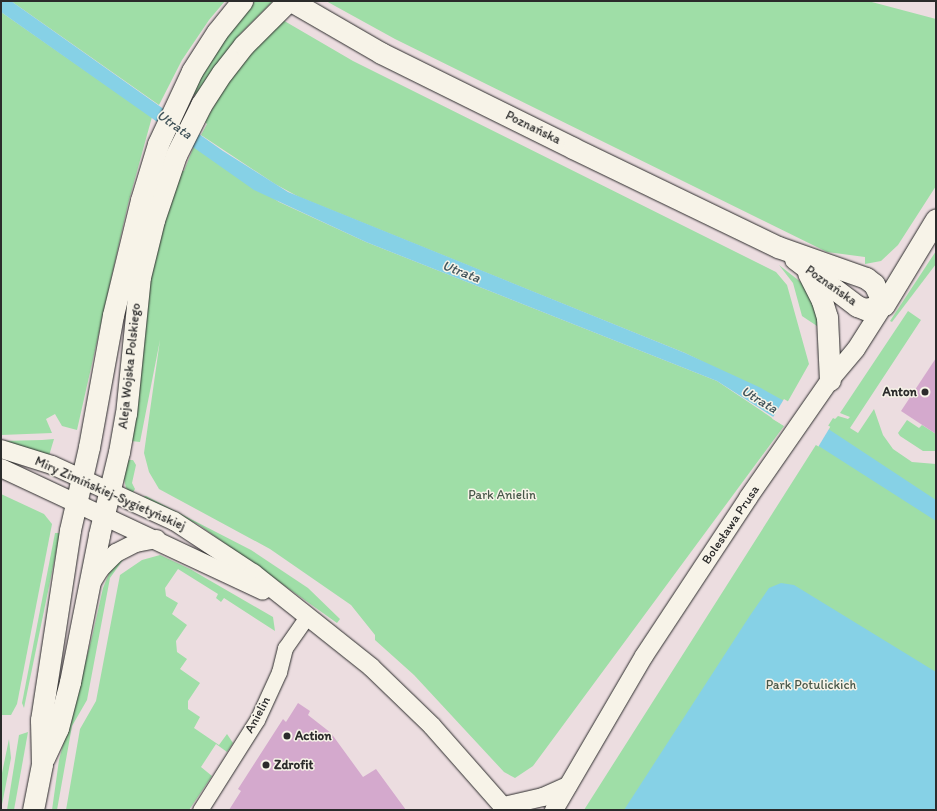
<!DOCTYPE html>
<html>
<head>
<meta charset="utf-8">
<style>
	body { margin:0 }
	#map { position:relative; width:937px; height:811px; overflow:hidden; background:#ecdde0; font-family:Itim,sans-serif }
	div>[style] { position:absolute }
	.green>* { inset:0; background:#9fdea7 }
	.water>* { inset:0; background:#86d1e6 }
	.pier>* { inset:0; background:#ecdde0; transform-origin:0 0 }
	.building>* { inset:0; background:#d4a9cd }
	.roads { filter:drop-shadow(0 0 1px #2b2b2b) drop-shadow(0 0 1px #2b2b2b) }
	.minor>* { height:15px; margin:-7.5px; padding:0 7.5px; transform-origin:7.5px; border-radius:7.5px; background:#f7f3e8 }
	.tertiary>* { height:18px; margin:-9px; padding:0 9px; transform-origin:9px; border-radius:9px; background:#f7f3e8 }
	.secondary>* { height:21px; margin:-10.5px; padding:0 10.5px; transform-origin:10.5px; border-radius:10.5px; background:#f7f3e8 }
	.dots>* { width:11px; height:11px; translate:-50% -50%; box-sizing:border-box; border:2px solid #f7f3e8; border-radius:50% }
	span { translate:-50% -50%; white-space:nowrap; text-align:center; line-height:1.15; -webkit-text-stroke:3px #f7f3e8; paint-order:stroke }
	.street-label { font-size:13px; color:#2b2b2b }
	.poi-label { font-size:13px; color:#2b2b2b; font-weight:700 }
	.right { translate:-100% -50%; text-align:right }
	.left { translate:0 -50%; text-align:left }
	.park-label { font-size:13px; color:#48584a }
	.water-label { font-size:14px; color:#42545a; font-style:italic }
	.frame { position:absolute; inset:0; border:2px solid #2b2b2b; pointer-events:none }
</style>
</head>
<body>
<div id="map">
	<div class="green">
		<div style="clip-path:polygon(11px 1px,225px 1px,209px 20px,182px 60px,159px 105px)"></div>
		<div style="clip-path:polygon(255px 1px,273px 1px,240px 34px,196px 94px,191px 96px,205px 65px)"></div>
		<div style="clip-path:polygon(326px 1px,868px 1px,936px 19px,936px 186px,898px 245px,881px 261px,865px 264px,865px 257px,827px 252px,395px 39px)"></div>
		<div style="clip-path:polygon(1px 12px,152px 117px,128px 204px,77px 430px,62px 426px,55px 414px,46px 419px,52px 433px,1px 435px)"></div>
		<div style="clip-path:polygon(281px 19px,353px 61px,776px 272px,787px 285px,809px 364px,787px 403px,685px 353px,299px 197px,275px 184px,201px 135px,207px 124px,205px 122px,223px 90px,242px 63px)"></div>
		<div style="clip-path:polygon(194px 146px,279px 202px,366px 242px,717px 381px,784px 426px,533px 766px,515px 778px,504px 772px,414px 675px,375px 640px,375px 635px,351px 605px,270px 549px,159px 489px,149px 472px,144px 453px,160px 340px,140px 442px,131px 441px,147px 291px,156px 248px,180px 171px,184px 171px)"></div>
		<div style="clip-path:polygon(936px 251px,936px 264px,892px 322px,890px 321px)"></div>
		<div style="clip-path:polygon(779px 265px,802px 283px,817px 310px,817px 326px,802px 316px,793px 283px)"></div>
		<div style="clip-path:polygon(908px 311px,921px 320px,850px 428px,858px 433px,874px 409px,883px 435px,893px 449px,912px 462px,936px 464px,936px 810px,584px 810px,833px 418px,835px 419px,838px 416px,848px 419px,850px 417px,840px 413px)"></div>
		<div style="clip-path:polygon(907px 420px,919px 428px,922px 425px,936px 434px,936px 451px,923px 451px,900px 436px,898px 433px)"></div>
		<div style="clip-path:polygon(54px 439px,48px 459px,1px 441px,42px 440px)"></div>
		<div style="clip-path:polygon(127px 460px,133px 460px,136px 465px,132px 483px,135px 489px,132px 494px,126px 488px,124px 479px)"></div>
		<div style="clip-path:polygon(1px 494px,44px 514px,52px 524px,17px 704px,11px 715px,1px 715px)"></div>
		<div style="clip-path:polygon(146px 496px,251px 550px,308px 588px,340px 619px,337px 623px,199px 525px,142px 497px)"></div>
		<div style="clip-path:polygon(55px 533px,60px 533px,24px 708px,22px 703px)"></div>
		<div style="clip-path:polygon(160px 555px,190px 569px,273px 617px,275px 631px,224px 598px,221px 602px,216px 598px,218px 594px,178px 569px,165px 588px,166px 596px,178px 603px,172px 614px,187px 625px,176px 641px,177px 652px,187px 659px,180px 669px,200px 683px,188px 701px,188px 709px,200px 717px,194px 728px,219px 745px,227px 734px,233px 743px,227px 752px,216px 744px,201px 767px,212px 776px,189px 810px,66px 810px,80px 729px,96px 701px,120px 575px,142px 560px)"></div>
		<div style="clip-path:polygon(125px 557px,110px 578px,87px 700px,72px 726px,57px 810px,52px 810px,59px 760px,92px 637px,103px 588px,110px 571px)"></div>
		<div style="clip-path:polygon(28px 732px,14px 810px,7px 810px,19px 735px)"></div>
		<div style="clip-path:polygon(9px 739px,11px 758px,1px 810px,1px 778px)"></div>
	</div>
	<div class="water">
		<div style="clip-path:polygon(1px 1px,11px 1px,223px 151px,288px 192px,685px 353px,759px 387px,795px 407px,936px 500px,936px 521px,717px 381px,366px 242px,254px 190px,1px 12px)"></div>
		<div style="clip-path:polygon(781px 583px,794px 585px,936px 672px,936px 810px,624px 810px,749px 617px,769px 588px)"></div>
	</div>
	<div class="pier">
		<div style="left:784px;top:399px;width:54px;height:23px;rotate:31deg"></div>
	</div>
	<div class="building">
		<div style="clip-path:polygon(936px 358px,936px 434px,901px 411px)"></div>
		<div style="clip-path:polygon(298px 703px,310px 711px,308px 715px,331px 733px,363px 777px,376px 769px,406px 810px,229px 810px,241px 791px,238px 789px,283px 719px,286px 722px)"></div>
	</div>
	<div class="roads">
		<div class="minor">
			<div style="left:200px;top:810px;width:107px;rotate:-57.7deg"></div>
			<div style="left:257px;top:720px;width:53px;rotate:-65.4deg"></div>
			<div style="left:279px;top:672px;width:25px;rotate:-76deg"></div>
			<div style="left:285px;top:648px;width:39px;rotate:-55deg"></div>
		</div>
		<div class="tertiary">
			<div style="left:1px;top:449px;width:53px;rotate:17.4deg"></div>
			<div style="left:52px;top:465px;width:134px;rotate:24.7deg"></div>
			<div style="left:174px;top:521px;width:95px;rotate:33.4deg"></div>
			<div style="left:253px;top:573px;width:151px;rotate:38.5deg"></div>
			<div style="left:371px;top:667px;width:85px;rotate:44deg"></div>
			<div style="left:432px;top:726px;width:112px;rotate:48.6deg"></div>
			<div style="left:1px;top:468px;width:289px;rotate:25.1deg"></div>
			<div style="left:90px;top:585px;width:19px;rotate:-58deg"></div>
			<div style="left:100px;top:569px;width:23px;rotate:-45deg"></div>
			<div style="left:116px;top:553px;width:22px;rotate:-27deg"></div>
			<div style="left:136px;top:543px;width:21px;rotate:-11deg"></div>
			<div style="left:504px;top:806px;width:40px;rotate:-13deg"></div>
			<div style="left:543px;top:797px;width:27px;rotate:-24deg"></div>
			<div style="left:554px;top:810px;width:178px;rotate:-59.7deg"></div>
			<div style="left:644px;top:656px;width:189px;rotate:-56.6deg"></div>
			<div style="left:748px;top:498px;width:144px;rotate:-55.2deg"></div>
			<div style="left:830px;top:380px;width:40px;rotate:-50deg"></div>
			<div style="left:856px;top:349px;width:52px;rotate:-57.5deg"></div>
		</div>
		<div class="secondary">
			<div style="left:291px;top:1px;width:104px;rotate:30deg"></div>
			<div style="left:381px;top:53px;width:214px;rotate:26.3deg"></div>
			<div style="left:573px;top:148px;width:228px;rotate:25.8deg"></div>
			<div style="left:778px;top:247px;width:93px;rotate:19.4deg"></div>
			<div style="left:866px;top:278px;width:10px;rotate:37deg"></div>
			<div style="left:874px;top:284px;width:23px;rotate:65deg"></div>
			<div style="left:795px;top:259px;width:78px;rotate:37.2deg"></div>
			<div style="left:857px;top:306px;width:9px;rotate:21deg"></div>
			<div style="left:865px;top:309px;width:19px;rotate:-12deg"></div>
			<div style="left:808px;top:273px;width:31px;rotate:63deg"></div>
			<div style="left:822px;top:301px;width:17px;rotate:73deg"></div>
			<div style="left:827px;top:317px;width:63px;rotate:87.3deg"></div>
			<div style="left:884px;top:305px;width:100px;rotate:-58.8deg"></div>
			<div style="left:44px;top:758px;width:33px;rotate:-65deg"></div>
			<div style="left:58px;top:728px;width:48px;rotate:-75.4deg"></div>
			<div style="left:70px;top:682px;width:150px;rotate:-78.8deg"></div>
			<div style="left:99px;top:535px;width:85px;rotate:-76.5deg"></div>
			<div style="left:119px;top:452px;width:39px;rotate:-80deg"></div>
			<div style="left:126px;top:414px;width:138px;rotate:-84.2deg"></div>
			<div style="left:140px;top:277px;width:59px;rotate:-76.2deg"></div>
			<div style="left:154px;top:220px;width:69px;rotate:-71.3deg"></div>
			<div style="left:176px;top:155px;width:56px;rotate:-63.4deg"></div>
			<div style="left:201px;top:105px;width:38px;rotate:-57deg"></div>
			<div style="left:222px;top:73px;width:36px;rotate:-52deg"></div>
			<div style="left:244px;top:45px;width:62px;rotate:-45deg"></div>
			<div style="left:33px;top:810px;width:47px;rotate:-78.9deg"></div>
			<div style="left:42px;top:764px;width:44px;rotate:-91.3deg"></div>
			<div style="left:41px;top:720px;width:192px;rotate:-81.3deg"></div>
			<div style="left:70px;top:530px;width:85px;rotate:-77.1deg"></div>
			<div style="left:89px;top:447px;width:134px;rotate:-79.7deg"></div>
			<div style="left:113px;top:315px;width:118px;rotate:-76.3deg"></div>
			<div style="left:141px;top:200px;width:59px;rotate:-73.1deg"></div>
			<div style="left:158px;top:144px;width:81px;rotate:-65deg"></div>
			<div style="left:192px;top:71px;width:46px;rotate:-57.3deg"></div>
			<div style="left:217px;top:32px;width:40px;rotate:-51deg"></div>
		</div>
	</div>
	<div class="dots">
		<div style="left:925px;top:392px;background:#2b2b2b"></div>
		<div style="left:287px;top:736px;background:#2b2b2b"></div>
		<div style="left:266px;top:765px;background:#2b2b2b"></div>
	</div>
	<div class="street-label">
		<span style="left:533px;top:128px;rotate:26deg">Poznańska</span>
		<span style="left:831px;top:286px;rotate:35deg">Poznańska</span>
		<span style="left:130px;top:366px;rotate:-84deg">Aleja Wojska Polskiego</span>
		<span style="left:110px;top:494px;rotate:24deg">Miry Zimińskiej-Sygietyńskiej</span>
		<span style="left:731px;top:525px;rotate:-56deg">Bolesława Prusa</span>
		<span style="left:258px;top:715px;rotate:-62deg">Anielin</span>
	</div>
	<div class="poi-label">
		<span class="right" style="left:917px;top:392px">Anton</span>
		<span class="left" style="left:295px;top:736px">Action</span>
		<span class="left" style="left:274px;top:765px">Zdrofit</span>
	</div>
	<div class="park-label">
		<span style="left:502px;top:495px">Park Anielin</span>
		<span style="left:811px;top:685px">Park Potulickich</span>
	</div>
	<div class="water-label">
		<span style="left:174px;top:125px;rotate:35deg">Utrata</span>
		<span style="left:461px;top:272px;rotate:21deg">Utrata</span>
		<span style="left:759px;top:400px;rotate:31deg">Utrata</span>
	</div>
	<div class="frame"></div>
</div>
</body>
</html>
